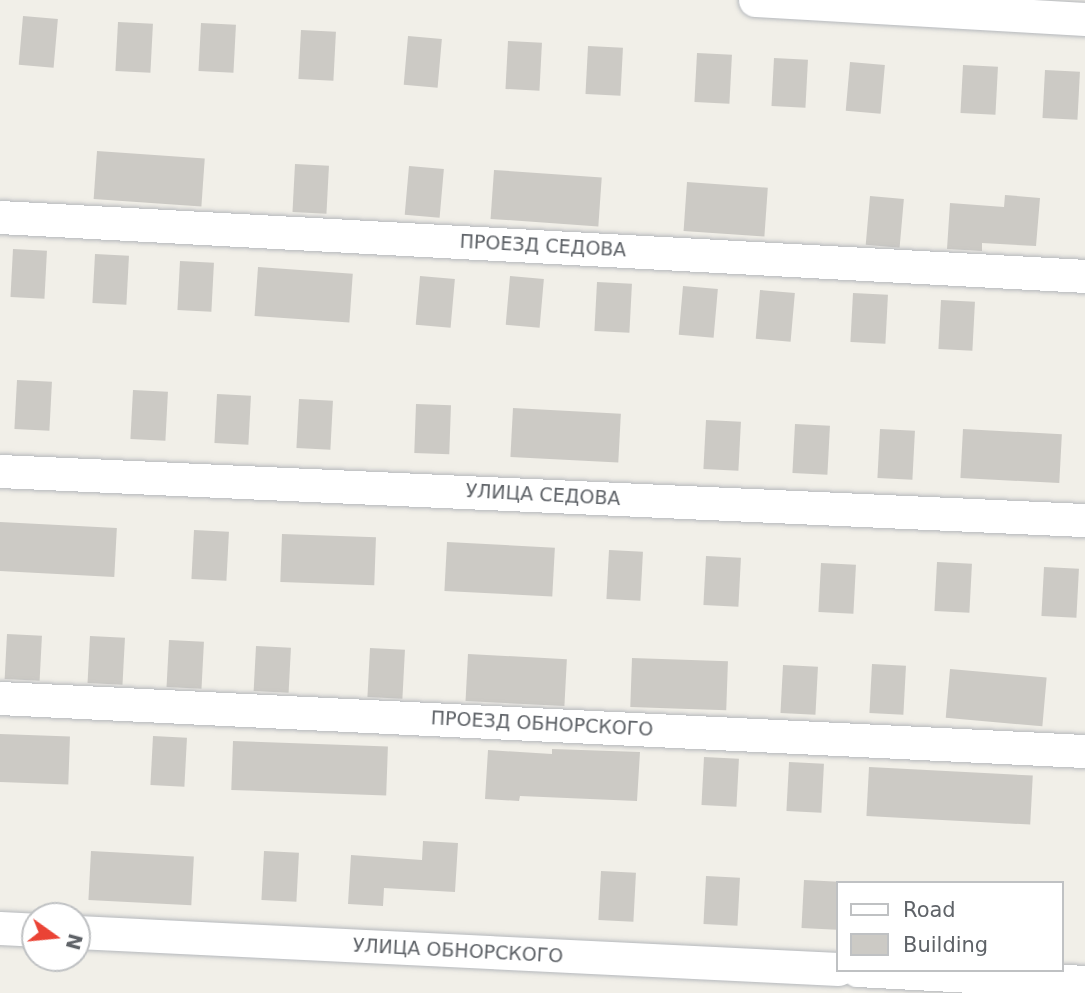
<!DOCTYPE html>
<html>
<head>
<meta charset="utf-8">
<style>
	body { margin:0 }
	#map { position:relative; width:1085px; height:993px; overflow:hidden; background:#f1efe8; font-family:"DejaVu Sans",sans-serif }
	div>[style] { position:absolute }
	.building>* { inset:0; background:#cccac5; transform-origin:0 0 }
	.roads { filter:drop-shadow(0 0 2px #b5b8bc) drop-shadow(0 0 2px #b5b8bc) }
	.minor>* { height:33px; margin:-16.5px; padding:0 16.5px; transform-origin:16.5px; border-radius:16.5px; background:#fff }
	span { translate:-50% -50%; white-space:nowrap; text-align:center; line-height:1.15; -webkit-text-stroke:7px #fff; paint-order:stroke }
	.street-label { font-size:19px; color:#5f6368 }
	.legend { position:absolute; left:836px; top:881px; width:228px; height:91px; box-sizing:border-box; background:#fff; border:2px solid #bfc1c3; margin:0; padding:9px 12px; list-style:none; font-size:21px; color:#5f6368 }
	.legend li { display:flex; align-items:center; gap:14px; height:35px }
	.legend b { width:35px; border:2px solid #bfc1c3 }
	.north { position:absolute; left:21px; top:902px; width:70px; height:70px; box-sizing:border-box; background:#fff; border:2px solid #bfc1c3; border-radius:50%; rotate:105deg; font-size:19px; font-weight:700; line-height:28px; text-align:center; color:#5f6368 }
	.north::after { content:''; display:block; margin:auto; width:24px; height:32px; background:#ea4335; clip-path:polygon(50% 0,100% 100%,50% 72%,0 100%) }
</style>
</head>
<body>
<div id="map">
	<div class="building">
		<div style="left:23px;top:16px;width:35px;height:49px;rotate:5deg"></div>
		<div style="left:118px;top:22px;width:35px;height:49px;rotate:3deg"></div>
		<div style="left:201px;top:23px;width:35px;height:48px;rotate:3deg"></div>
		<div style="left:301px;top:30px;width:35px;height:49px;rotate:3deg"></div>
		<div style="left:408px;top:36px;width:34px;height:49px;rotate:5deg"></div>
		<div style="left:508px;top:41px;width:34px;height:48px;rotate:3deg"></div>
		<div style="left:588px;top:46px;width:35px;height:48px;rotate:3deg"></div>
		<div style="left:697px;top:53px;width:35px;height:49px;rotate:3deg"></div>
		<div style="left:774px;top:58px;width:34px;height:48px;rotate:3deg"></div>
		<div style="left:850px;top:62px;width:35px;height:49px;rotate:5deg"></div>
		<div style="left:963px;top:65px;width:35px;height:48px;rotate:3deg"></div>
		<div style="left:1045px;top:70px;width:35px;height:48px;rotate:3deg"></div>
		<div style="left:97px;top:151px;width:108px;height:48px;rotate:4deg"></div>
		<div style="left:295px;top:164px;width:34px;height:48px;rotate:3deg"></div>
		<div style="left:409px;top:166px;width:35px;height:49px;rotate:5deg"></div>
		<div style="left:494px;top:170px;width:108px;height:49px;rotate:4deg"></div>
		<div style="left:687px;top:182px;width:81px;height:49px;rotate:4deg"></div>
		<div style="clip-path:polygon(1005px 195px,1040px 198px,1036px 246px,982px 243px,982px 251px,947px 249px,950px 203px,1004px 207px)"></div>
		<div style="left:870px;top:196px;width:34px;height:49px;rotate:5deg"></div>
		<div style="left:13px;top:249px;width:34px;height:48px;rotate:3deg"></div>
		<div style="left:95px;top:254px;width:34px;height:49px;rotate:3deg"></div>
		<div style="left:180px;top:261px;width:34px;height:49px;rotate:3deg"></div>
		<div style="left:258px;top:267px;width:95px;height:49px;rotate:4deg"></div>
		<div style="left:420px;top:276px;width:35px;height:49px;rotate:5deg"></div>
		<div style="left:510px;top:276px;width:34px;height:49px;rotate:5deg"></div>
		<div style="left:597px;top:282px;width:35px;height:49px;rotate:3deg"></div>
		<div style="left:683px;top:286px;width:35px;height:49px;rotate:5deg"></div>
		<div style="left:760px;top:290px;width:35px;height:49px;rotate:5deg"></div>
		<div style="left:853px;top:293px;width:35px;height:49px;rotate:3deg"></div>
		<div style="left:941px;top:300px;width:34px;height:49px;rotate:3deg"></div>
		<div style="left:17px;top:380px;width:35px;height:49px;rotate:3deg"></div>
		<div style="left:133px;top:390px;width:35px;height:49px;rotate:3deg"></div>
		<div style="left:217px;top:394px;width:34px;height:49px;rotate:3deg"></div>
		<div style="left:299px;top:399px;width:34px;height:49px;rotate:3deg"></div>
		<div style="left:416px;top:404px;width:35px;height:49px;rotate:2deg"></div>
		<div style="left:513px;top:408px;width:108px;height:49px;rotate:3deg"></div>
		<div style="left:706px;top:420px;width:35px;height:49px;rotate:3deg"></div>
		<div style="left:795px;top:424px;width:35px;height:49px;rotate:3deg"></div>
		<div style="left:880px;top:429px;width:35px;height:49px;rotate:3deg"></div>
		<div style="left:963px;top:429px;width:99px;height:49px;rotate:3deg"></div>
		<div style="left:0;top:522px;width:117px;height:49px;rotate:3deg"></div>
		<div style="left:194px;top:530px;width:35px;height:49px;rotate:3deg"></div>
		<div style="left:282px;top:534px;width:94px;height:48px;rotate:2deg"></div>
		<div style="left:447px;top:542px;width:108px;height:49px;rotate:3deg"></div>
		<div style="left:609px;top:550px;width:34px;height:49px;rotate:3deg"></div>
		<div style="left:706px;top:556px;width:35px;height:49px;rotate:3deg"></div>
		<div style="left:937px;top:562px;width:35px;height:49px;rotate:3deg"></div>
		<div style="left:821px;top:563px;width:35px;height:49px;rotate:3deg"></div>
		<div style="left:1044px;top:567px;width:35px;height:49px;rotate:3deg"></div>
		<div style="left:7px;top:634px;width:35px;height:45px;rotate:3deg"></div>
		<div style="left:90px;top:636px;width:35px;height:47px;rotate:3deg"></div>
		<div style="left:169px;top:640px;width:35px;height:47px;rotate:3deg"></div>
		<div style="left:256px;top:646px;width:35px;height:45px;rotate:3deg"></div>
		<div style="left:370px;top:648px;width:35px;height:49px;rotate:3deg"></div>
		<div style="left:468px;top:654px;width:99px;height:47px;rotate:3deg"></div>
		<div style="left:632px;top:658px;width:96px;height:49px;rotate:2deg"></div>
		<div style="left:872px;top:664px;width:34px;height:49px;rotate:3deg"></div>
		<div style="left:783px;top:665px;width:35px;height:48px;rotate:3deg"></div>
		<div style="left:950px;top:669px;width:97px;height:49px;rotate:5deg"></div>
		<div style="left:0;top:734px;width:70px;height:48px;rotate:2deg"></div>
		<div style="left:153px;top:736px;width:34px;height:49px;rotate:3deg"></div>
		<div style="left:233px;top:741px;width:155px;height:49px;rotate:2deg"></div>
		<div style="clip-path:polygon(552px 749px,640px 752px,637px 801px,520px 796px,519px 801px,485px 799px,488px 750px,552px 754px)"></div>
		<div style="left:704px;top:757px;width:35px;height:48px;rotate:3deg"></div>
		<div style="left:789px;top:762px;width:35px;height:49px;rotate:3deg"></div>
		<div style="left:869px;top:767px;width:164px;height:49px;rotate:3deg"></div>
		<div style="clip-path:polygon(423px 841px,458px 843px,455px 892px,384px 888px,383px 906px,348px 904px,351px 855px,422px 860px)"></div>
		<div style="left:91px;top:851px;width:103px;height:49px;rotate:3deg"></div>
		<div style="left:264px;top:851px;width:35px;height:49px;rotate:3deg"></div>
		<div style="left:601px;top:871px;width:35px;height:49px;rotate:3deg"></div>
		<div style="left:706px;top:876px;width:34px;height:48px;rotate:3deg"></div>
		<div style="left:804px;top:880px;width:35px;height:48px;rotate:3deg"></div>
	</div>
	<div class="roads">
		<div class="minor">
			<div style="left:755px;top:0;width:331px;rotate:3.3deg"></div>
			<div style="left:0;top:217px;width:1087px;rotate:3.11deg"></div>
			<div style="left:0;top:471px;width:1086px;rotate:2.59deg"></div>
			<div style="left:0;top:698px;width:1086px;rotate:2.8deg"></div>
			<div style="left:0;top:928px;width:35px;rotate:3deg"></div>
			<div style="left:77px;top:932px;width:762px;rotate:2.78deg"></div>
			<div style="left:857px;top:970px;width:228px;rotate:3deg"></div>
		</div>
	</div>
	<div class="street-label">
		<span style="left:543px;top:246px;rotate:3deg">ПРОЕЗД СЕДОВА</span>
		<span style="left:543px;top:495px;rotate:3deg">УЛИЦА СЕДОВА</span>
		<span style="left:542px;top:724px;rotate:3deg">ПРОЕЗД ОБНОРСКОГО</span>
		<span style="left:458px;top:951px;rotate:3deg">УЛИЦА ОБНОРСКОГО</span>
	</div>
	<ul class="legend">
	<li><b style="height:9px;background:#fff"></b>Road</li>
	<li><b style="height:19px;background:#cccac5"></b>Building</li>
	</ul>
	<div class="north">N</div>
</div>
</body>
</html>
